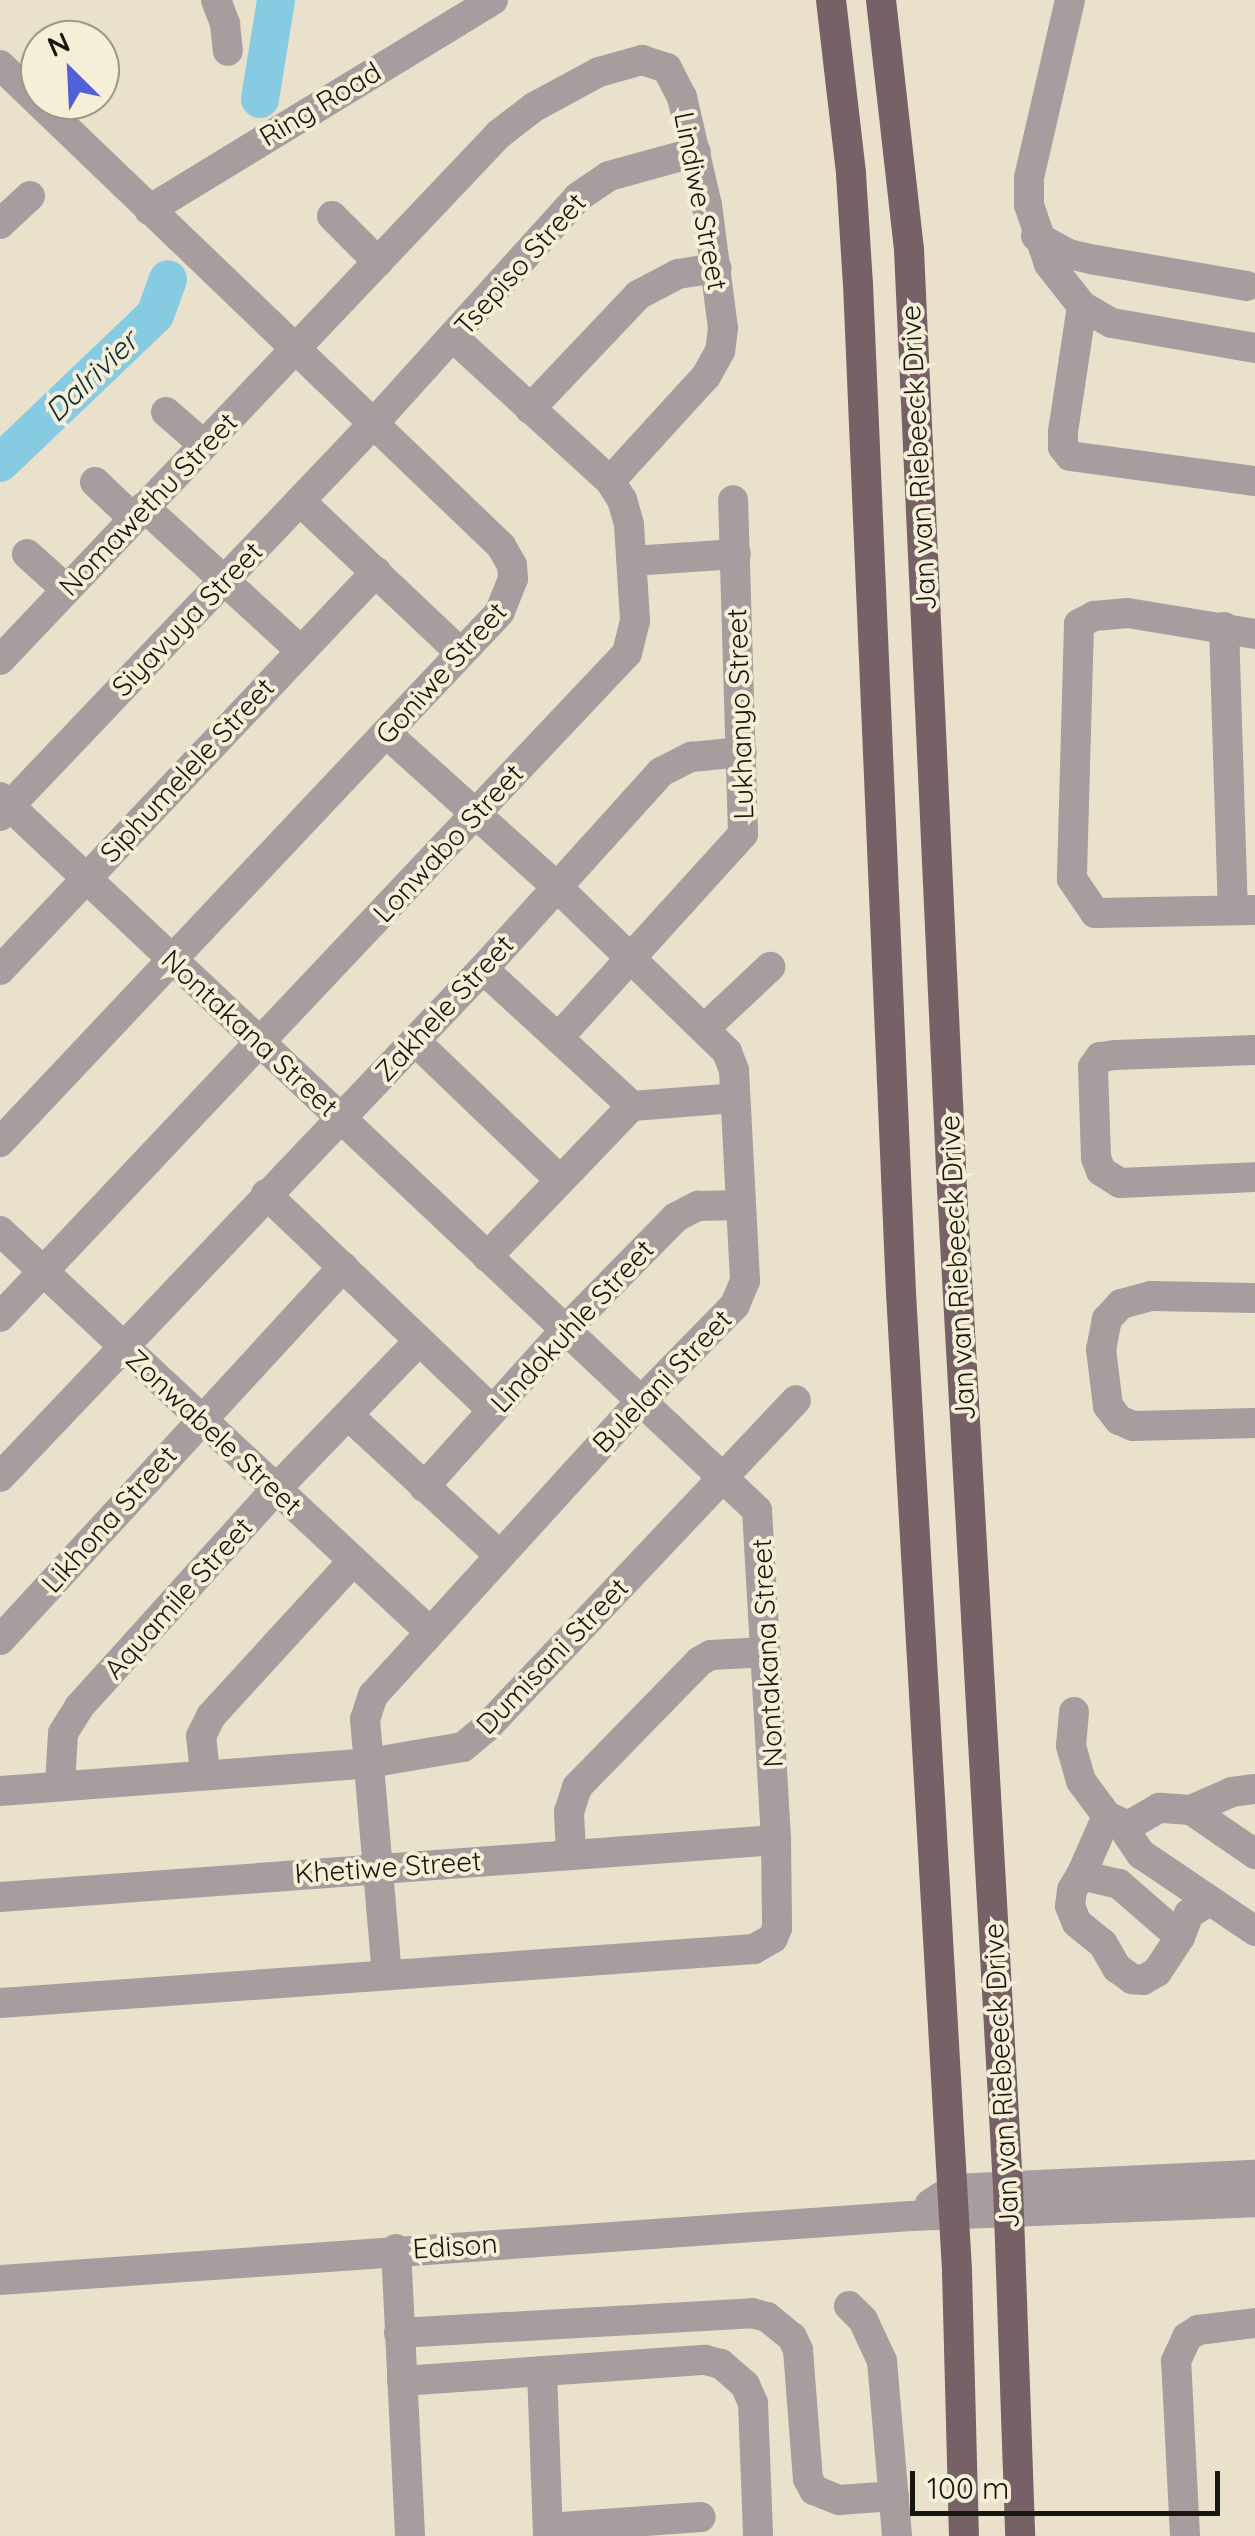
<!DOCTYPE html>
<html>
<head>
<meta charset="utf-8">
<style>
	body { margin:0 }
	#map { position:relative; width:1255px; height:2536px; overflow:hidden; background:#e9e1cb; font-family:Quicksand,sans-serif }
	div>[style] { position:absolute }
	.river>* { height:38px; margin:-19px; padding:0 19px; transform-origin:19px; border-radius:19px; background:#86cbe1 }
	.minor>* { height:30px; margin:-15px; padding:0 15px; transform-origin:15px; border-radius:15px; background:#a79c9e }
	.major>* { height:30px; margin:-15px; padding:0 15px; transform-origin:15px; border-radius:15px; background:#766266 }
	span { translate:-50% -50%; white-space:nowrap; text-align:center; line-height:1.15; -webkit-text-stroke:8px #f6efd8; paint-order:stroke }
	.street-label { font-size:28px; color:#18160e }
	.water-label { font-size:30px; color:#0d2f39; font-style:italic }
	.north { position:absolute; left:20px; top:20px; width:100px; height:100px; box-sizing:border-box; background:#f6efd8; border:2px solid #9d9887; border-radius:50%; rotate:336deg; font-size:28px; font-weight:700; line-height:40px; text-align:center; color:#18160e }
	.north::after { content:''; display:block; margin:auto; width:35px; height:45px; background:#5160d6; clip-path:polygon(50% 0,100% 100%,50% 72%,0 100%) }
	.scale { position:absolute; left:910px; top:2471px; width:310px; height:45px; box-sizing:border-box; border:5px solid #18160e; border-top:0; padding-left:12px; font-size:30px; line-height:35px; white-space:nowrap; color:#18160e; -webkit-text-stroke:8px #f6efd8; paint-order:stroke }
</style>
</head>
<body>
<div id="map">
	<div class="river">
		<div style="left:260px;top:99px;width:100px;rotate:-80.8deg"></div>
		<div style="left:0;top:463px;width:214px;rotate:-43.7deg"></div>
		<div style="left:155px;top:315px;width:38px;rotate:-70deg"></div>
	</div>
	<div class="minor">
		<div style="left:216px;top:0;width:26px;rotate:69deg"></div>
		<div style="left:225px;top:24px;width:27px;rotate:84deg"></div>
		<div style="left:1070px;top:0;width:183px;rotate:103deg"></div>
		<div style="left:1029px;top:178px;width:27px;rotate:90deg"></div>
		<div style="left:1029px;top:205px;width:62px;rotate:71.3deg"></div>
		<div style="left:1049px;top:264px;width:53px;rotate:51.8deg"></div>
		<div style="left:1082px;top:306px;width:34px;rotate:30deg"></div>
		<div style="left:1112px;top:323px;width:145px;rotate:9.9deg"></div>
		<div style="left:0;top:65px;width:695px;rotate:43.83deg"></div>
		<div style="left:501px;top:546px;width:22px;rotate:60deg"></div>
		<div style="left:512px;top:565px;width:14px;rotate:86deg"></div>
		<div style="left:513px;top:579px;width:35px;rotate:112deg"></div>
		<div style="left:500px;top:612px;width:729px;rotate:133.33deg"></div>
		<div style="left:149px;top:210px;width:403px;rotate:-31.4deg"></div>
		<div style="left:332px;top:216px;width:65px;rotate:45deg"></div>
		<div style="left:0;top:224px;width:41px;rotate:-43deg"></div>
		<div style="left:1036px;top:236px;width:38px;rotate:29deg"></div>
		<div style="left:1069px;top:254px;width:28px;rotate:13deg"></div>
		<div style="left:1096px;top:260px;width:153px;rotate:9.8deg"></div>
		<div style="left:1082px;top:306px;width:127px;rotate:98.6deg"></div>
		<div style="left:1063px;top:432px;width:15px;rotate:90deg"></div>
		<div style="left:1063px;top:447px;width:11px;rotate:52deg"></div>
		<div style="left:1070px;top:456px;width:187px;rotate:7.7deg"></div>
		<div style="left:530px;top:409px;width:157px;rotate:-46.5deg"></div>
		<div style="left:638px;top:295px;width:45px;rotate:-27.7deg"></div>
		<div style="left:678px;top:274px;width:39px;rotate:-9deg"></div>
		<div style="left:166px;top:412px;width:50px;rotate:41deg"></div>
		<div style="left:95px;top:482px;width:52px;rotate:43.5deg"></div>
		<div style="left:300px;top:501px;width:221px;rotate:43.4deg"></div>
		<div style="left:144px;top:507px;width:212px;rotate:42.5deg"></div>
		<div style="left:27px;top:554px;width:52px;rotate:41.9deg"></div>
		<div style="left:632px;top:561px;width:104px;rotate:-3.9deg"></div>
		<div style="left:1224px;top:627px;width:283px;rotate:88.2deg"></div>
		<div style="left:1255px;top:634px;width:129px;rotate:-170.6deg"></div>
		<div style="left:1128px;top:613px;width:34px;rotate:175deg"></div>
		<div style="left:1094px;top:616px;width:17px;rotate:152deg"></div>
		<div style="left:1079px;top:624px;width:255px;rotate:91.6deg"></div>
		<div style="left:1072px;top:879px;width:41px;rotate:55.9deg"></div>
		<div style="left:1095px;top:913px;width:160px;rotate:-1.1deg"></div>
		<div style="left:0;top:660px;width:725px;rotate:-46.51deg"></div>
		<div style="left:499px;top:134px;width:44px;rotate:-37.6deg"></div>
		<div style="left:534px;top:107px;width:74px;rotate:-28.3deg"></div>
		<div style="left:599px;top:72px;width:45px;rotate:-15.6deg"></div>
		<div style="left:642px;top:60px;width:26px;rotate:18deg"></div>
		<div style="left:667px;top:68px;width:33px;rotate:63deg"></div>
		<div style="left:682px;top:97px;width:111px;rotate:77deg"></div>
		<div style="left:707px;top:205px;width:124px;rotate:82.6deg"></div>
		<div style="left:723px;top:328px;width:23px;rotate:97deg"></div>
		<div style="left:720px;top:351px;width:29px;rotate:119deg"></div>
		<div style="left:706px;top:376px;width:142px;rotate:132.4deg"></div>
		<div style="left:387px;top:734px;width:229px;rotate:42deg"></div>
		<div style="left:557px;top:887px;width:237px;rotate:44.1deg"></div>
		<div style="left:727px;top:1052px;width:19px;rotate:69deg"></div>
		<div style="left:734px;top:1070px;width:211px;rotate:87deg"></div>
		<div style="left:745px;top:1281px;width:26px;rotate:113deg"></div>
		<div style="left:735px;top:1305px;width:136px;rotate:134.4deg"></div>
		<div style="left:640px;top:1402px;width:396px;rotate:132.3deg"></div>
		<div style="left:373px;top:1695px;width:25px;rotate:108deg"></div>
		<div style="left:365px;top:1719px;width:257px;rotate:85.1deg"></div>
		<div style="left:0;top:797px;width:1040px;rotate:43.29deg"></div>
		<div style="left:757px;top:1510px;width:331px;rotate:86.7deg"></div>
		<div style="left:776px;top:1840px;width:88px;rotate:89.3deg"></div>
		<div style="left:777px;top:1928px;width:11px;rotate:112deg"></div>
		<div style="left:773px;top:1938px;width:22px;rotate:150deg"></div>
		<div style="left:754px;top:1949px;width:756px;rotate:175.9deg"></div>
		<div style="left:0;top:816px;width:543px;rotate:-46.42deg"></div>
		<div style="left:374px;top:423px;width:304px;rotate:-47.9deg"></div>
		<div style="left:578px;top:197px;width:37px;rotate:-34deg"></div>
		<div style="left:609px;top:176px;width:90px;rotate:-15.4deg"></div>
		<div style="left:483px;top:969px;width:202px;rotate:42.6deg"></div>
		<div style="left:0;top:970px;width:548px;rotate:-46.63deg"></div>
		<div style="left:704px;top:1029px;width:91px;rotate:-43.2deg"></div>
		<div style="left:559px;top:1037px;width:274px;rotate:-47.8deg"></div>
		<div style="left:743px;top:834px;width:334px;rotate:-91.7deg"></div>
		<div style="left:415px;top:1041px;width:201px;rotate:43.8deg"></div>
		<div style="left:1255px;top:1050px;width:140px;rotate:178deg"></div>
		<div style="left:1115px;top:1055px;width:15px;rotate:172deg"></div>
		<div style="left:1100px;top:1057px;width:12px;rotate:125deg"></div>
		<div style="left:1093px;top:1067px;width:91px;rotate:88.1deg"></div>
		<div style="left:1096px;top:1158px;width:14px;rotate:69deg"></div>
		<div style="left:1101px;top:1171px;width:22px;rotate:32deg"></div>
		<div style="left:1120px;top:1183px;width:135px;rotate:-2.5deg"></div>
		<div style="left:266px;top:1194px;width:313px;rotate:43.7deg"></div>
		<div style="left:0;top:1231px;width:588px;rotate:43deg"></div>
		<div style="left:487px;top:1257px;width:209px;rotate:-46.2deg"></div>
		<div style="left:632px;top:1106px;width:103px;rotate:-4.4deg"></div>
		<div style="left:1255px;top:1298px;width:104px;rotate:-178.9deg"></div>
		<div style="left:1151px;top:1296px;width:31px;rotate:165deg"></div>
		<div style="left:1121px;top:1304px;width:21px;rotate:133deg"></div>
		<div style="left:1107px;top:1319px;width:31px;rotate:101deg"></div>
		<div style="left:1101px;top:1349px;width:57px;rotate:83deg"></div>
		<div style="left:1108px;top:1406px;width:18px;rotate:52deg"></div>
		<div style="left:1119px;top:1420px;width:15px;rotate:23deg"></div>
		<div style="left:1133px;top:1426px;width:122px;rotate:-1.4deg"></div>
		<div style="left:0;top:1317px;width:913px;rotate:-46.64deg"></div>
		<div style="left:627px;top:653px;width:34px;rotate:-76deg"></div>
		<div style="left:635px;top:620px;width:96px;rotate:-93.6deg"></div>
		<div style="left:629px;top:524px;width:25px;rotate:-106deg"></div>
		<div style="left:622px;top:500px;width:22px;rotate:-122deg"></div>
		<div style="left:610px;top:481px;width:213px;rotate:-137.5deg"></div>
		<div style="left:348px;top:1415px;width:206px;rotate:42.8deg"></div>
		<div style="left:0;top:1477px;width:701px;rotate:-46.45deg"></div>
		<div style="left:483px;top:969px;width:266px;rotate:-47.9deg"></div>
		<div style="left:661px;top:772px;width:34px;rotate:-27deg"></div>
		<div style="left:691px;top:757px;width:51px;rotate:-5.6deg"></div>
		<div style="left:424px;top:1487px;width:210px;rotate:-48.1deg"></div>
		<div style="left:564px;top:1331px;width:160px;rotate:-45.5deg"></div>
		<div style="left:676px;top:1217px;width:25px;rotate:-27deg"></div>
		<div style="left:698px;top:1206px;width:42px;rotate:-1.4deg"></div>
		<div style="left:0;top:1640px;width:507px;rotate:-47.4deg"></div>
		<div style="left:1074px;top:1712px;width:34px;rotate:95deg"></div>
		<div style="left:1071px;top:1746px;width:36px;rotate:74deg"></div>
		<div style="left:1081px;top:1781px;width:44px;rotate:53.4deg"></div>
		<div style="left:1107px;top:1816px;width:23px;rotate:25deg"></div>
		<div style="left:205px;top:1773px;width:37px;rotate:-96deg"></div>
		<div style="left:201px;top:1736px;width:22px;rotate:-63deg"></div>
		<div style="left:211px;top:1716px;width:209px;rotate:-47.5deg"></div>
		<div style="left:60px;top:1786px;width:53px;rotate:-86.8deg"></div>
		<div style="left:63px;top:1733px;width:31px;rotate:-58deg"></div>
		<div style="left:79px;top:1707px;width:294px;rotate:-47.9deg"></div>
		<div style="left:276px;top:1489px;width:206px;rotate:-46deg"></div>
		<div style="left:1255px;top:1789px;width:23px;rotate:173deg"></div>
		<div style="left:1232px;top:1792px;width:45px;rotate:156.3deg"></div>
		<div style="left:1191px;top:1810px;width:78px;rotate:34.5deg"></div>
		<div style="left:0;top:1791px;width:370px;rotate:-4.3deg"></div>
		<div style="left:369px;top:1763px;width:95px;rotate:-9.7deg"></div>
		<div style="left:463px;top:1747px;width:30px;rotate:-40deg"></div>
		<div style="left:486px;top:1728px;width:451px;rotate:-46.6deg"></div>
		<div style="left:1191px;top:1810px;width:32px;rotate:-176deg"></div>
		<div style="left:1159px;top:1808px;width:36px;rotate:150deg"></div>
		<div style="left:1128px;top:1826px;width:9px;rotate:90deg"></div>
		<div style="left:1128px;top:1835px;width:23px;rotate:56deg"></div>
		<div style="left:1141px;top:1854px;width:138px;rotate:34deg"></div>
		<div style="left:571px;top:1853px;width:41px;rotate:-92.8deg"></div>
		<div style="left:569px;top:1812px;width:26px;rotate:-72deg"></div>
		<div style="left:577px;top:1787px;width:176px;rotate:-45.7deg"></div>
		<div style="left:700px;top:1661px;width:13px;rotate:-29deg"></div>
		<div style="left:711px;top:1655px;width:55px;rotate:-3.1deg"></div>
		<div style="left:1081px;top:1875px;width:64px;rotate:-66.2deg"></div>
		<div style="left:0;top:1897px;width:778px;rotate:-4.2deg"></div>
		<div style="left:1180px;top:1937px;width:81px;rotate:-139deg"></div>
		<div style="left:1119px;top:1884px;width:39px;rotate:-167deg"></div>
		<div style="left:1081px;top:1875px;width:17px;rotate:121deg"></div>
		<div style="left:1072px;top:1890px;width:16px;rotate:97deg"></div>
		<div style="left:1070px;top:1906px;width:18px;rotate:68deg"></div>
		<div style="left:1077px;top:1923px;width:33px;rotate:39deg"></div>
		<div style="left:1103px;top:1944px;width:28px;rotate:60deg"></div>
		<div style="left:1117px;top:1968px;width:19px;rotate:36deg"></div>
		<div style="left:1132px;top:1979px;width:11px;rotate:5deg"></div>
		<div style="left:1143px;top:1980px;width:16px;rotate:-30deg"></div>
		<div style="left:1157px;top:1972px;width:42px;rotate:-56.7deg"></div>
		<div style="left:1180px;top:1937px;width:25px;rotate:-69deg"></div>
		<div style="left:1189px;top:1914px;width:24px;rotate:-33deg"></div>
		<div style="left:930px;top:2204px;width:27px;rotate:-33deg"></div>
		<div style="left:953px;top:2189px;width:302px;rotate:-2.7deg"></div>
		<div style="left:396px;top:2249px;width:287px;rotate:87.2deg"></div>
		<div style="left:0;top:2280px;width:913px;rotate:-4.02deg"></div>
		<div style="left:911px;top:2216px;width:344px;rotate:-2.3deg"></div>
		<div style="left:849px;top:2306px;width:20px;rotate:45deg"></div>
		<div style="left:863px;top:2320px;width:45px;rotate:65.1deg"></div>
		<div style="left:882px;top:2361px;width:176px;rotate:85.1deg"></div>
		<div style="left:399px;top:2333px;width:354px;rotate:-3.2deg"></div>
		<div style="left:752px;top:2313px;width:16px;rotate:15deg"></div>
		<div style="left:767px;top:2317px;width:32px;rotate:39deg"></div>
		<div style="left:792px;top:2337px;width:14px;rotate:65deg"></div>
		<div style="left:798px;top:2350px;width:129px;rotate:85.6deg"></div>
		<div style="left:808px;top:2479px;width:13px;rotate:61deg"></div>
		<div style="left:814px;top:2490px;width:27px;rotate:22deg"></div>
		<div style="left:839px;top:2500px;width:55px;rotate:-4.2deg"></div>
		<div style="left:542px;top:2371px;width:165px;rotate:87.9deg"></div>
		<div style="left:402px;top:2381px;width:304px;rotate:-4deg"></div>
		<div style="left:705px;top:2360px;width:16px;rotate:14deg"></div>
		<div style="left:721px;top:2364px;width:32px;rotate:41deg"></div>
		<div style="left:745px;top:2385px;width:20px;rotate:66deg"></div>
		<div style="left:753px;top:2403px;width:133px;rotate:87.8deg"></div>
		<div style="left:548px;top:2528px;width:153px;rotate:-4.1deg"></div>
		<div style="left:1185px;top:2536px;width:175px;rotate:-92.9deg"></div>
		<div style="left:1176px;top:2361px;width:26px;rotate:-65deg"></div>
		<div style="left:1187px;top:2337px;width:13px;rotate:-32deg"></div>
		<div style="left:1198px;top:2330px;width:57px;rotate:-7deg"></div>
	</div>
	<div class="major">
		<div style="left:831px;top:0;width:175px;rotate:83.4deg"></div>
		<div style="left:851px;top:174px;width:110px;rotate:86.4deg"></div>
		<div style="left:858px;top:284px;width:1010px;rotate:87.56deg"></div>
		<div style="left:901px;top:1293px;width:980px;rotate:86.72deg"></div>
		<div style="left:957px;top:2271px;width:265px;rotate:88.5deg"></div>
		<div style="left:881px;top:0;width:252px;rotate:83.6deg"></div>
		<div style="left:909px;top:250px;width:940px;rotate:87.38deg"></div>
		<div style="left:952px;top:1189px;width:999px;rotate:86.79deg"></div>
		<div style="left:1008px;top:2186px;width:350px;rotate:88deg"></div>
	</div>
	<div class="street-label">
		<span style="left:320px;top:104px;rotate:-31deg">Ring Road</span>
		<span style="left:701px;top:201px;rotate:79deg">Lindiwe Street</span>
		<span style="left:520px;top:264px;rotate:-48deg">Tsepiso Street</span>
		<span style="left:918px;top:458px;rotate:-93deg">Jan van Riebeeck Drive</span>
		<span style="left:148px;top:504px;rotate:-46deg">Nomawethu Street</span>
		<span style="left:187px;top:619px;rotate:-46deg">Siyavuya Street</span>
		<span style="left:441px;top:673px;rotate:-48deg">Goniwe Street</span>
		<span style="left:740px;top:714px;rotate:-92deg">Lukhanyo Street</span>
		<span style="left:187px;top:770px;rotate:-47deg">Siphumelele Street</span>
		<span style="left:448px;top:843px;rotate:-47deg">Lonwabo Street</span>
		<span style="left:444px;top:1008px;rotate:-47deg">Zakhele Street</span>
		<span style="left:250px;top:1033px;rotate:43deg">Nontakana Street</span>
		<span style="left:957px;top:1268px;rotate:-93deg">Jan van Riebeeck Drive</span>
		<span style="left:572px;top:1326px;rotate:-47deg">Lindokuhle Street</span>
		<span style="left:662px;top:1381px;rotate:-46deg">Bulelani Street</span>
		<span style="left:214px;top:1432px;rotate:43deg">Zonwabele Street</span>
		<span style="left:109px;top:1519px;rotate:-48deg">Likhona Street</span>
		<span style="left:178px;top:1598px;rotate:-48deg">Aquamile Street</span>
		<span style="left:767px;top:1653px;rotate:-93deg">Nontakana Street</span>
		<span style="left:552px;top:1656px;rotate:-46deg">Dumisani Street</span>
		<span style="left:388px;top:1867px;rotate:-4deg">Khetiwe Street</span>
		<span style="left:1001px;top:2076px;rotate:-93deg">Jan van Riebeeck Drive</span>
		<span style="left:455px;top:2246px;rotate:-4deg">Edison</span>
	</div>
	<div class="water-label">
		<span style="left:91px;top:376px;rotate:-44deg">Dalrivier</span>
	</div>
	<div class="north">N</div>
	<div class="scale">100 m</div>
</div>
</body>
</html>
